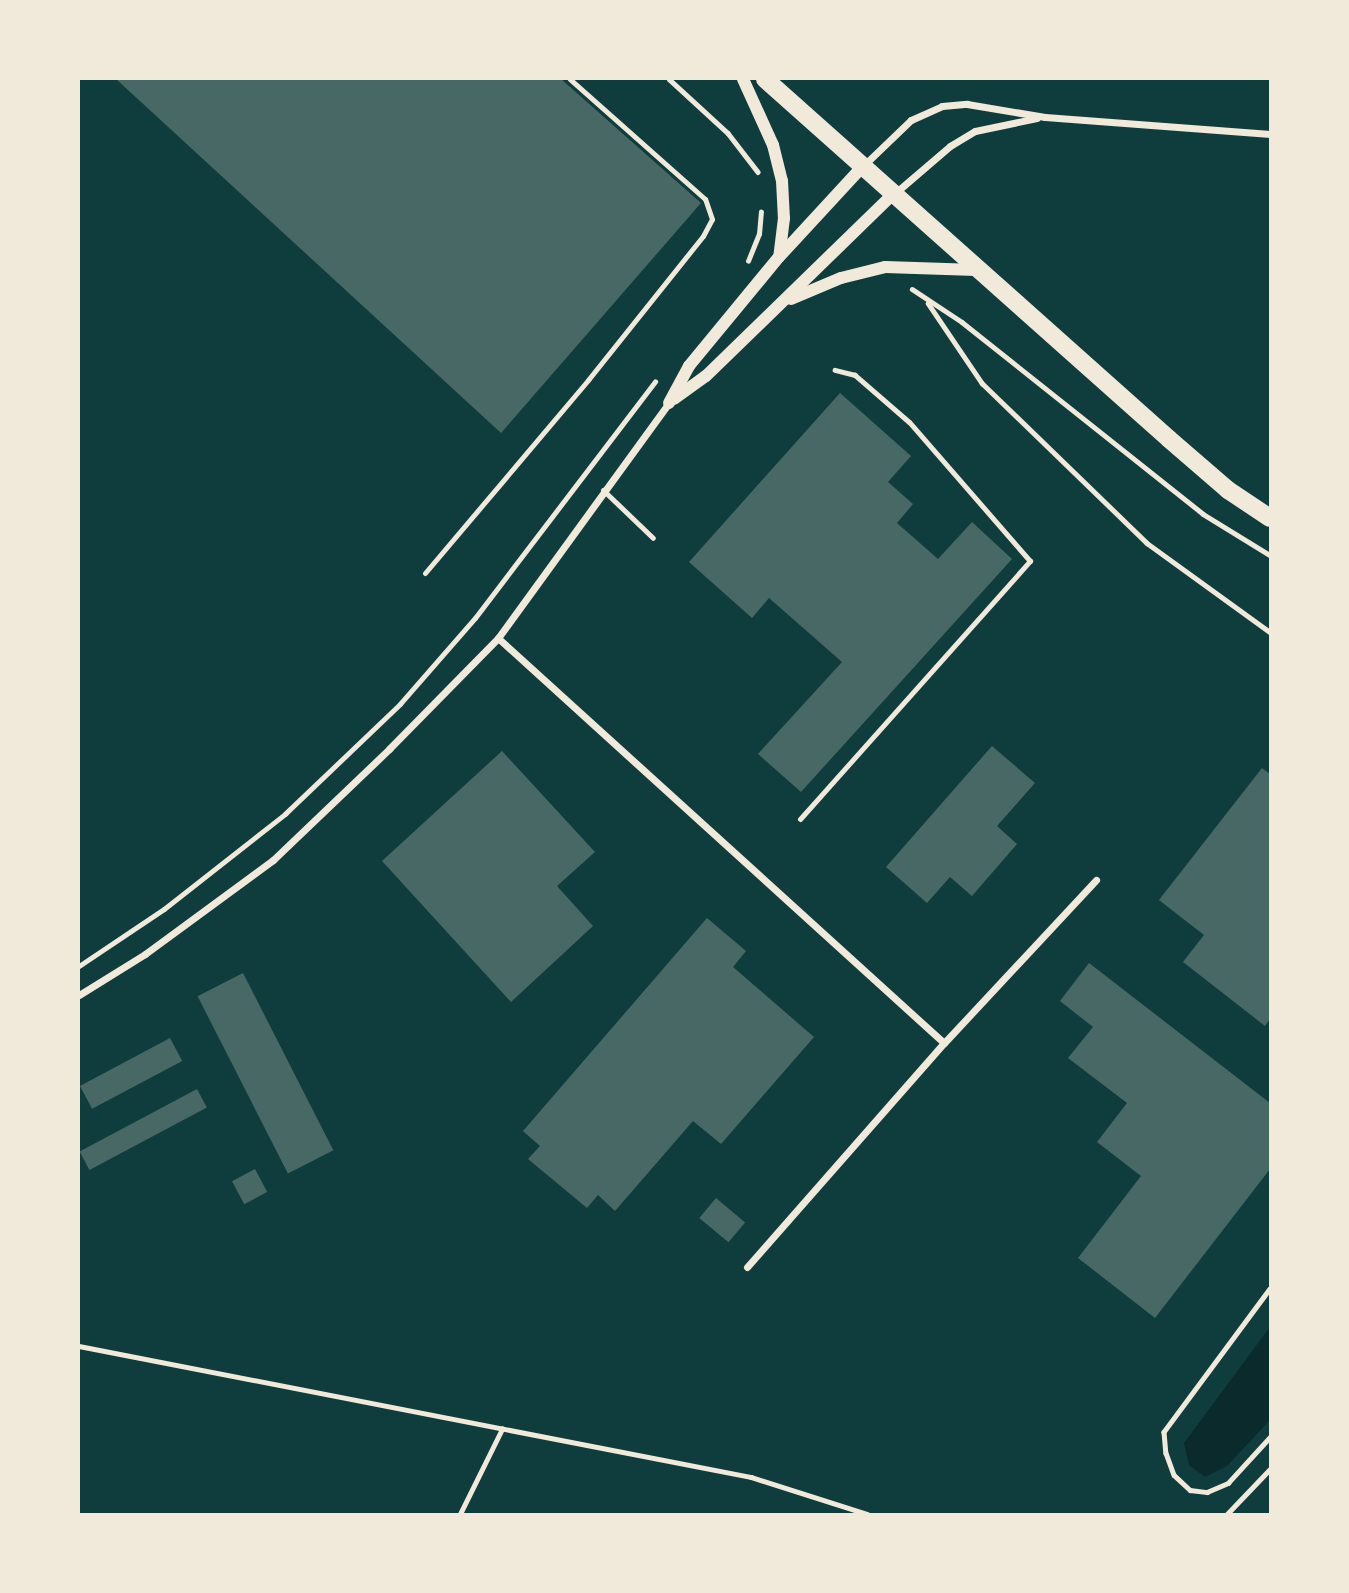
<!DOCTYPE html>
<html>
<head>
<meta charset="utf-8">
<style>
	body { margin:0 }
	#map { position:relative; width:1349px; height:1593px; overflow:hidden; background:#0f3d3e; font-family:"Fira Sans",sans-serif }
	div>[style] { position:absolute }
	.water>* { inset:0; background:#0a2a2b }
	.building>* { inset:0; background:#486865; transform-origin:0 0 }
	.path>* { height:4.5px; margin:-2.25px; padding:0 2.25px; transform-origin:2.25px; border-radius:2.25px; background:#f1e9da }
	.service>* { height:5px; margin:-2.5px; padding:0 2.5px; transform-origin:2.5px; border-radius:2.5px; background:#f1e9da }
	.minor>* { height:7px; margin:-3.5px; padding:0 3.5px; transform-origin:3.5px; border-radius:3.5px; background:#f1e9da }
	.tertiary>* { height:12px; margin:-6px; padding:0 6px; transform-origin:6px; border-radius:6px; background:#f1e9da }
	.primary>* { height:18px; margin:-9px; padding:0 9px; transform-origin:9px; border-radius:9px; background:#f1e9da }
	span { translate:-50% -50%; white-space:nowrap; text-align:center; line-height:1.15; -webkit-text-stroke:5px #f1e9da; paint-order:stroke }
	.frame { position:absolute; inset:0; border:80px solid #f1e9da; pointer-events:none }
</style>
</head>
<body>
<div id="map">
	<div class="water">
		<div style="clip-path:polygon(1270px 1327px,1270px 1420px,1227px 1466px,1205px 1477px,1189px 1465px,1184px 1443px)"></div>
	</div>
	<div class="building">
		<div style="clip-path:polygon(116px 79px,561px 79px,701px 203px,501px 433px)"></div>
		<div style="clip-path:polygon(840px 393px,911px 456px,888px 482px,913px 504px,897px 523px,938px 559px,972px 522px,1012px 559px,801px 792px,758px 754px,842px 662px,769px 598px,752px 618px,689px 562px)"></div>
		<div style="clip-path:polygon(992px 746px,1035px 783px,997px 826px,1017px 844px,972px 896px,950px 877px,927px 903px,886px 867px)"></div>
		<div style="clip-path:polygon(502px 751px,595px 852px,557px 886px,593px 926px,511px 1002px,382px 861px)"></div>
		<div style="clip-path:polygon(1262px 768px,1270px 774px,1270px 1019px,1265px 1026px,1183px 962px,1204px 935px,1159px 900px)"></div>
		<div style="clip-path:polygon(707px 918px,746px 951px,733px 967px,814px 1037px,721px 1144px,693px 1121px,615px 1211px,598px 1195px,587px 1208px,528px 1159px,540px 1146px,523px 1131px)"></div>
		<div style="clip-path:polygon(1089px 963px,1270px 1103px,1270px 1169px,1155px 1318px,1078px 1258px,1141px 1176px,1097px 1142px,1127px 1103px,1068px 1058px,1093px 1027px,1060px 1001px)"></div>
		<div style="left:243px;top:973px;width:199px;height:51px;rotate:63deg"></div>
		<div style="left:170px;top:1038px;width:26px;height:102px;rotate:62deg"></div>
		<div style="left:197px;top:1089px;width:21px;height:133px;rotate:62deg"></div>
		<div style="left:255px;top:1169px;width:26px;height:26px;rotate:62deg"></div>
		<div style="left:716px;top:1198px;width:38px;height:26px;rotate:40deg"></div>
	</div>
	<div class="path">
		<div style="left:669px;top:79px;width:80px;rotate:42.5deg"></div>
		<div style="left:728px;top:133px;width:49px;rotate:52.4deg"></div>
		<div style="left:748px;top:261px;width:29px;rotate:-68deg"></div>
		<div style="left:759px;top:234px;width:22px;rotate:-85deg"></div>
		<div style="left:912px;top:289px;width:60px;rotate:33.4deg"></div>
		<div style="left:962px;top:322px;width:308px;rotate:38.5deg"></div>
		<div style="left:1203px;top:514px;width:79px;rotate:31.5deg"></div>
		<div style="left:928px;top:303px;width:97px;rotate:56deg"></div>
		<div style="left:982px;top:383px;width:230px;rotate:44.1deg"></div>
		<div style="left:1147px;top:543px;width:152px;rotate:35.9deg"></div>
		<div style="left:79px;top:966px;width:102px;rotate:-33.8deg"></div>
		<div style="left:164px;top:909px;width:154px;rotate:-38.1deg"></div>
		<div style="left:285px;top:814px;width:159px;rotate:-43.7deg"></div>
		<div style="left:400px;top:704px;width:114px;rotate:-48.9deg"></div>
		<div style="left:475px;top:618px;width:297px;rotate:-52.7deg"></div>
		<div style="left:1270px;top:1289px;width:178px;rotate:126.5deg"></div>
		<div style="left:1164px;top:1432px;width:21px;rotate:85deg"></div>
		<div style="left:1166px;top:1453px;width:23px;rotate:70deg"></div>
		<div style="left:1174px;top:1475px;width:22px;rotate:43deg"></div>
		<div style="left:1190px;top:1490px;width:17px;rotate:7deg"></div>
		<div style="left:1207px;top:1492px;width:23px;rotate:-23deg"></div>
		<div style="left:1228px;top:1483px;width:62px;rotate:-47.6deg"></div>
		<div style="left:79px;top:1346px;width:685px;rotate:11.03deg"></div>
		<div style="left:751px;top:1477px;width:122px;rotate:17.7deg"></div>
		<div style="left:460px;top:1514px;width:95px;rotate:-63.7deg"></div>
		<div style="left:1227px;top:1514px;width:62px;rotate:-46.3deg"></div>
	</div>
	<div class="service">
		<div style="left:603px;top:490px;width:69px;rotate:43.8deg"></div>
		<div style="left:425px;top:573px;width:253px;rotate:-49.8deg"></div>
		<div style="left:588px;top:380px;width:184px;rotate:-51.4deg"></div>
		<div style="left:703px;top:236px;width:19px;rotate:-62deg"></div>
		<div style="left:712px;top:219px;width:21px;rotate:-109deg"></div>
		<div style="left:705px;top:199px;width:181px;rotate:-138.4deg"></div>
		<div style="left:800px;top:819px;width:346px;rotate:-48.3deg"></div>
		<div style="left:1030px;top:561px;width:184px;rotate:-131deg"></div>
		<div style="left:909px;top:422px;width:72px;rotate:-139deg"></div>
		<div style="left:855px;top:375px;width:21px;rotate:-166deg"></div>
	</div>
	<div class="minor">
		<div style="left:863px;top:166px;width:66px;rotate:-43.8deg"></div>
		<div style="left:911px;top:120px;width:34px;rotate:-24deg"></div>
		<div style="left:942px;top:106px;width:25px;rotate:-5deg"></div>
		<div style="left:967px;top:104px;width:79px;rotate:9.5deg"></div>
		<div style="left:1045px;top:117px;width:226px;rotate:4.3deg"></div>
		<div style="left:894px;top:194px;width:74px;rotate:-40.6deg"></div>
		<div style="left:950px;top:146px;width:29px;rotate:-31deg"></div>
		<div style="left:975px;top:131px;width:63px;rotate:-11.8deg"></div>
		<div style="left:498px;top:638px;width:602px;rotate:42.24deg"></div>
		<div style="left:944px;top:1043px;width:223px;rotate:-47deg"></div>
		<div style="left:79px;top:995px;width:78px;rotate:-31.8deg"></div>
		<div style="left:145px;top:954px;width:159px;rotate:-36.3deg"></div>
		<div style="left:273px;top:860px;width:161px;rotate:-43.7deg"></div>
		<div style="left:389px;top:749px;width:156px;rotate:-45.5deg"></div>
		<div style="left:498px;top:638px;width:291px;rotate:-54deg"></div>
		<div style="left:747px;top:1267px;width:298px;rotate:-48.7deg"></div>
	</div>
	<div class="tertiary">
		<div style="left:743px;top:79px;width:72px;rotate:65.6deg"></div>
		<div style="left:773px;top:145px;width:37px;rotate:76deg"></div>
		<div style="left:782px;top:181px;width:37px;rotate:87deg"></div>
		<div style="left:784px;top:218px;width:38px;rotate:97deg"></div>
		<div style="left:791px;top:299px;width:54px;rotate:-22.8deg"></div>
		<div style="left:841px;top:278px;width:45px;rotate:-14deg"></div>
		<div style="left:885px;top:267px;width:91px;rotate:1.9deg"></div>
		<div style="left:674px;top:399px;width:39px;rotate:-36deg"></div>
		<div style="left:706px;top:376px;width:261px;rotate:-44.2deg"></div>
		<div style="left:669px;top:403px;width:42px;rotate:-61.6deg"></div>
		<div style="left:689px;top:366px;width:141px;rotate:-50.5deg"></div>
		<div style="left:779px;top:257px;width:124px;rotate:-47.3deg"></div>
	</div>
	<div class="primary">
		<div style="left:765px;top:79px;width:541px;rotate:41.7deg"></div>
		<div style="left:1169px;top:439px;width:78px;rotate:40.8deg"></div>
		<div style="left:1228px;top:490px;width:50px;rotate:33.7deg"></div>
	</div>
	<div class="frame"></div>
</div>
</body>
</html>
